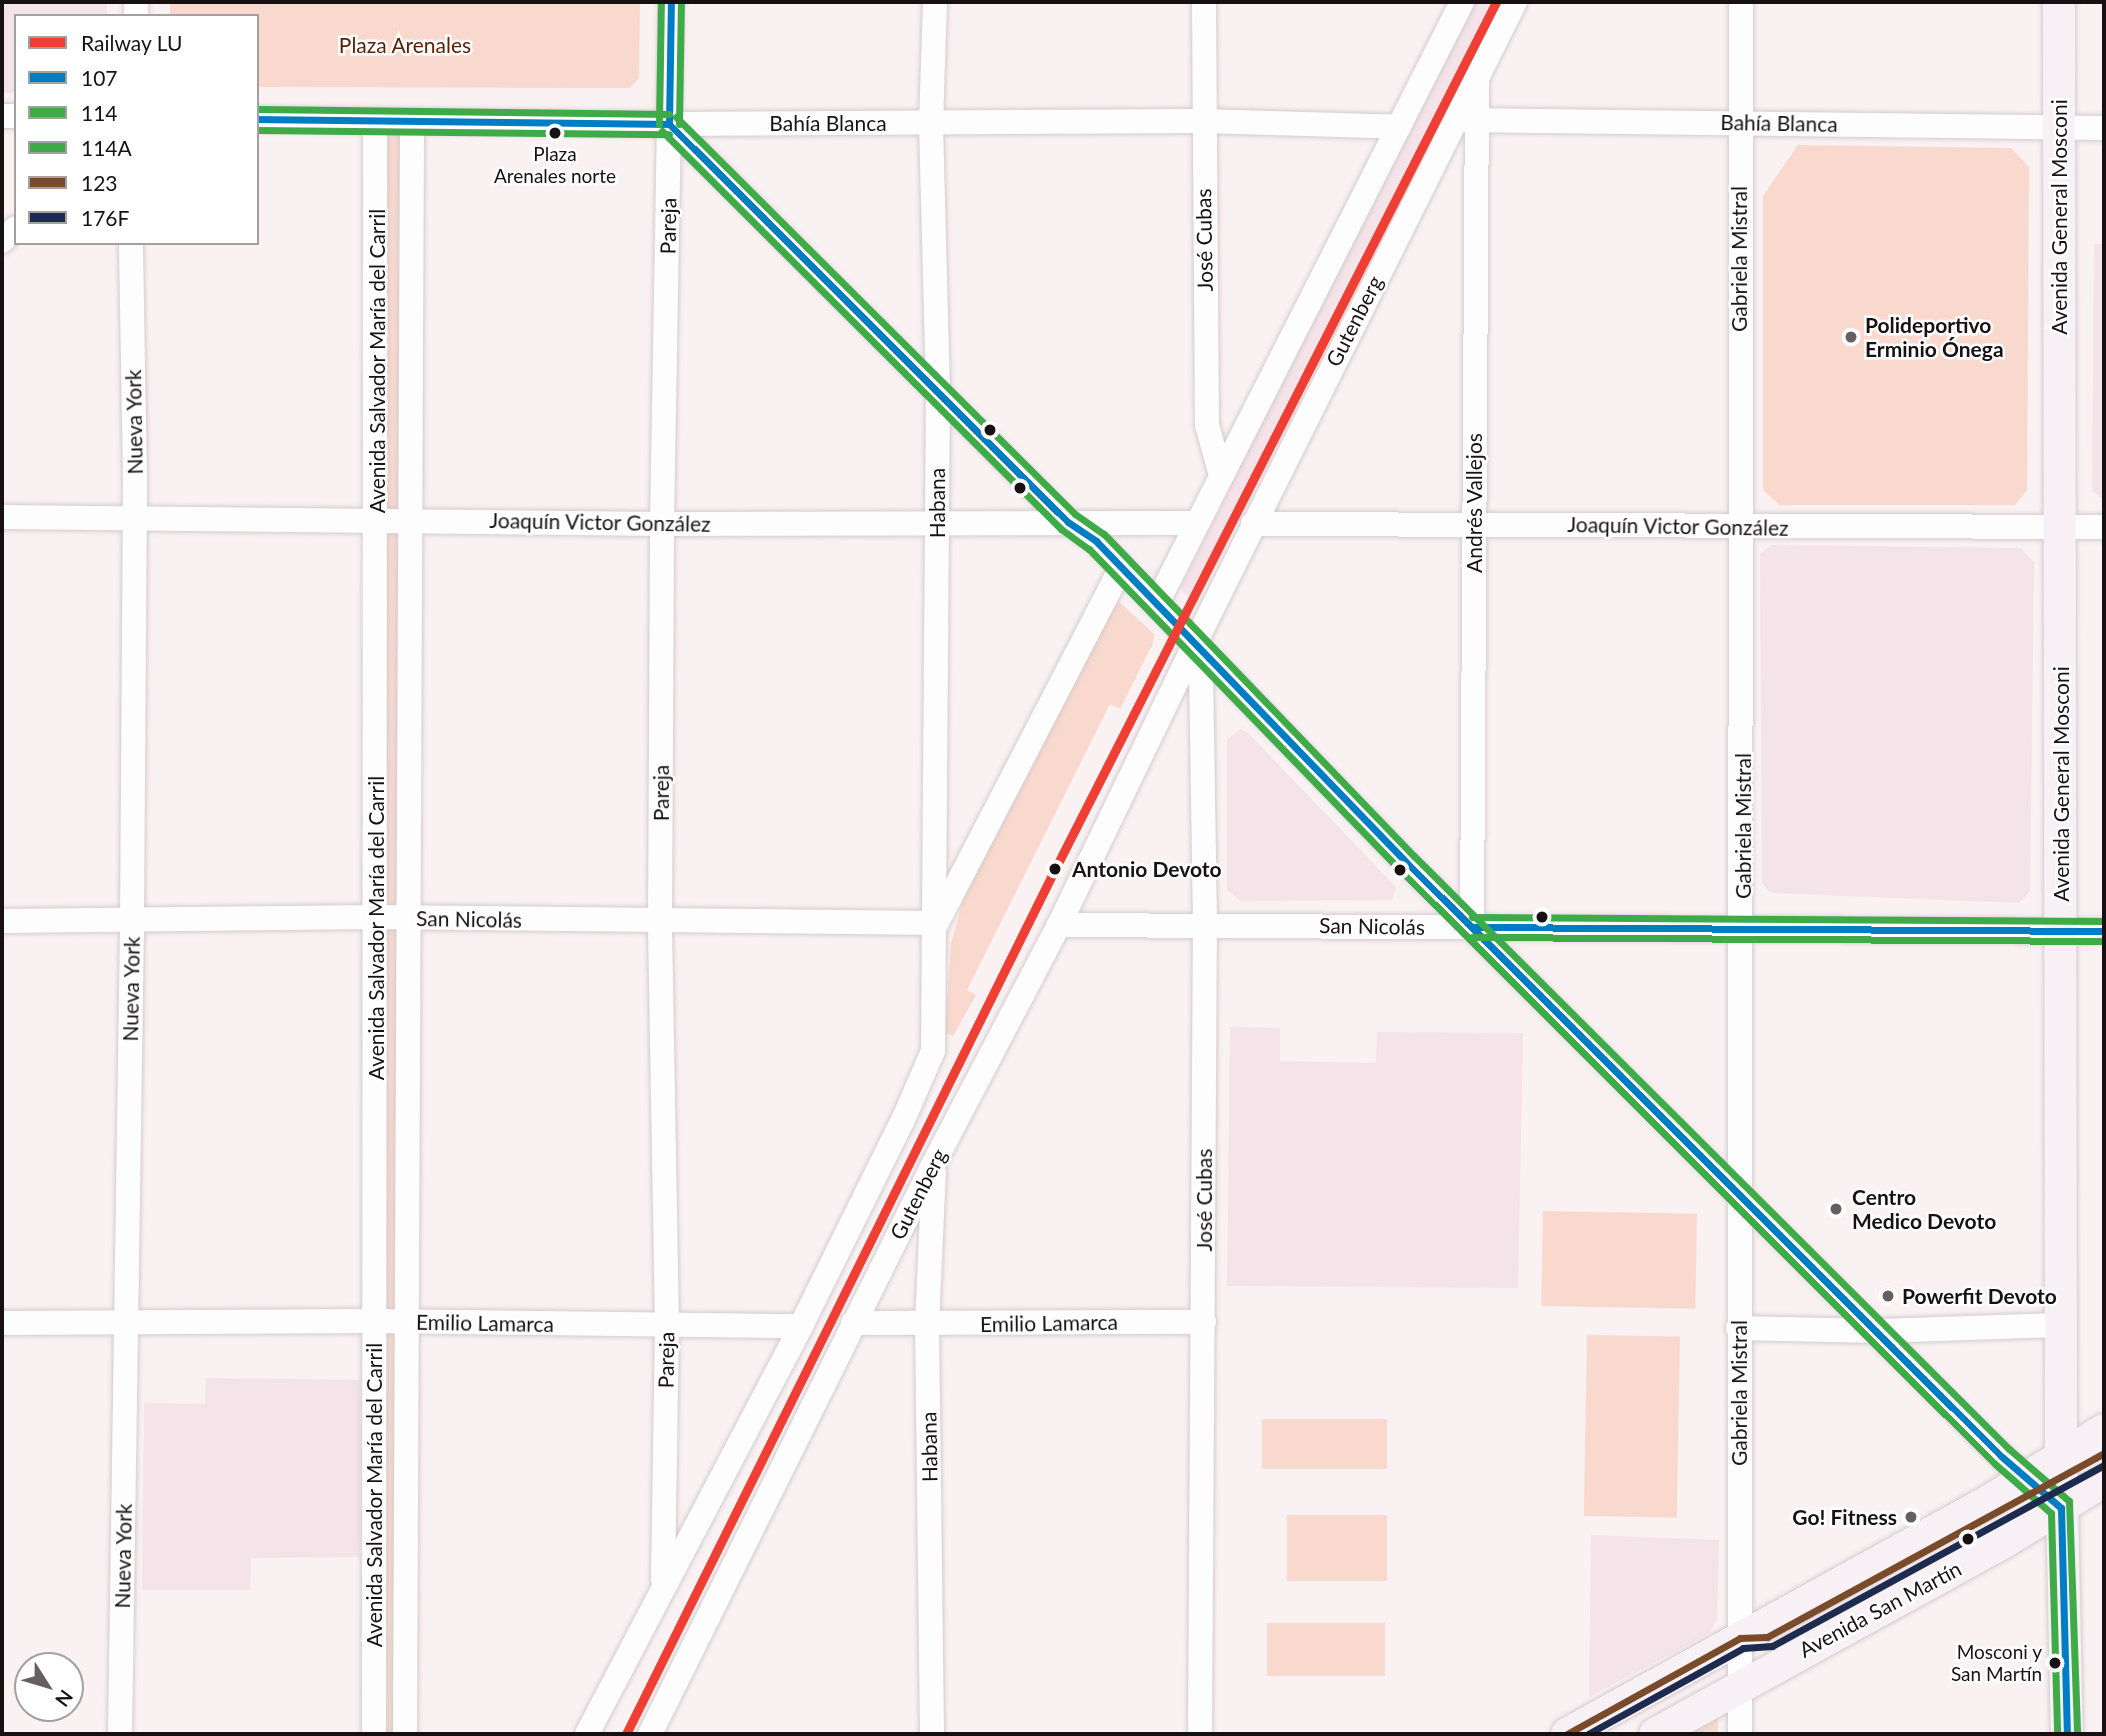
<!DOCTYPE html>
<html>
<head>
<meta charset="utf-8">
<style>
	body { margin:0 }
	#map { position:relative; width:2106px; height:1736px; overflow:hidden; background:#faf1f3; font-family:Lato,sans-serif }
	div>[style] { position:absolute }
	.built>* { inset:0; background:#f4e3e8 }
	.green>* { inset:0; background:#f9d8ce; transform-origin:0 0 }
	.roads { filter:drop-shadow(0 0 2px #d3ccce) drop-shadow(0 0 2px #d3ccce) }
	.minor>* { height:24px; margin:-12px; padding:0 12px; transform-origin:12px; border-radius:12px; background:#fefdfd }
	.major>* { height:32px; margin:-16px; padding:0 16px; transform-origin:16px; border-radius:16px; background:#f7f0f5 }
	.bus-1>* { height:7px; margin:-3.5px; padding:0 3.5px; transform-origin:3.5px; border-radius:3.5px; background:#007dc5 }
	.bus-2>* { height:7px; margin:-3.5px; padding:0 3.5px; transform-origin:3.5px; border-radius:3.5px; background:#3fab48 }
	.bus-3>* { height:7px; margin:-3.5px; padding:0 3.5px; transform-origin:3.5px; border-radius:3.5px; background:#3fab48 }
	.bus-4>* { height:7px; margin:-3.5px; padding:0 3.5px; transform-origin:3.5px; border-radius:3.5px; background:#7a4b2a }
	.bus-5>* { height:7px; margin:-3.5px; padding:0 3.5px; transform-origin:3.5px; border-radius:3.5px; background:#1d2b4f }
	.rail-1>* { height:9px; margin:-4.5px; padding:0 4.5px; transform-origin:4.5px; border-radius:4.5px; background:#ef3e33 }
	.dots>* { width:19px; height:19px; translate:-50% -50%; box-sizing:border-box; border:4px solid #fff; border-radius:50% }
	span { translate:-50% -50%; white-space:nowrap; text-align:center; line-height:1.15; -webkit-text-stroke:5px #fff; paint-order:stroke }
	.bus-label { font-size:19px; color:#171113 }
	.right { translate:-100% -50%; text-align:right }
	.park-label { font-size:21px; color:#5c2107 }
	.street-label { font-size:21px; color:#171113 }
	.poi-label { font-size:21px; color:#171113; font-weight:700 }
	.left { translate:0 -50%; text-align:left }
	.stop-label { font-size:21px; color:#171113; font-weight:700 }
	.frame { position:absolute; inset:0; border:4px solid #171113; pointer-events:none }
	.legend { position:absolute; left:14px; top:14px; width:245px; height:231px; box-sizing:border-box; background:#fff; border:2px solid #a2a0a1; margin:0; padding:9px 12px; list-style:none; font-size:21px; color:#171113 }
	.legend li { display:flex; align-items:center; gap:14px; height:35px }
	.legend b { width:35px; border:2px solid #a2a0a1 }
	.north { position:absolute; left:14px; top:1652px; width:70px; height:70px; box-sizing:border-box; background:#fff; border:2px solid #a2a0a1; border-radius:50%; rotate:127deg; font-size:19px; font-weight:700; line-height:28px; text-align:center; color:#171113 }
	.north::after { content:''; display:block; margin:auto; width:24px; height:32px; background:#665f61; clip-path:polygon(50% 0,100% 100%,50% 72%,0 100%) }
</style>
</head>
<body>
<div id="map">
	<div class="built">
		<div style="clip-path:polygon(2px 2px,107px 2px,107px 16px,16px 16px,16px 93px,2px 93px)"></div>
		<div style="clip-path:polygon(1473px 2px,1505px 2px,1196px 606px,1180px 588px)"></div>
		<div style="clip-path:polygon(2094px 244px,2104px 244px,2104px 500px,2092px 491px)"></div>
		<div style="clip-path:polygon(1771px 545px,2021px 548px,2034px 562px,2030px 891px,2019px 903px,1771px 893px,1762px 883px,1760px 554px)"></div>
		<div style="clip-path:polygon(1240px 729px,1248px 733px,1396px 887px,1392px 900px,1241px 901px,1227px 890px,1227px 740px)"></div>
		<div style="clip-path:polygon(1230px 1027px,1280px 1028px,1280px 1061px,1376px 1063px,1377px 1032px,1523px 1033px,1518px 1288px,1227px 1286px)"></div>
		<div style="clip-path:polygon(206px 1378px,360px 1380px,360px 1557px,251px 1558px,250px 1590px,142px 1590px,144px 1403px,205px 1404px)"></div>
		<div style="clip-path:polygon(1591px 1535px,1719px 1540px,1717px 1620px,1708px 1634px,1589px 1697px)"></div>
	</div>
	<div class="green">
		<div style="clip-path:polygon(170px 2px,640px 2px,639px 78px,630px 88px,257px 87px,257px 16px,170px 16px)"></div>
		<div style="clip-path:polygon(375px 121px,412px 121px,405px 1734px,374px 1734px)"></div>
		<div style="clip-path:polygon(1798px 145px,2011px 148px,2029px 167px,2027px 490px,2015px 505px,1780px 505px,1763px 490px,1763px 196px)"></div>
		<div style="clip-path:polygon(1116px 599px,1154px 634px,1153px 643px,1120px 709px,1110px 704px,967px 990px,976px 995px,953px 1036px,945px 1033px,951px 943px,964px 897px)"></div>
		<div style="left:1543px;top:1211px;width:154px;height:95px;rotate:1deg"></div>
		<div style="left:1587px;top:1335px;width:93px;height:181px;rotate:1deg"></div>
		<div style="left:1262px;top:1419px;width:125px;height:50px"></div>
		<div style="left:1287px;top:1515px;width:100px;height:66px"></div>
		<div style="left:1267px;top:1623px;width:118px;height:53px"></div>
		<div style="clip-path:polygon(1718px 1719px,1718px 1734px,1688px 1734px)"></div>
	</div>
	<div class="roads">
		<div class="minor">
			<div style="left:136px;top:2px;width:14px;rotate:90deg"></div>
			<div style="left:1204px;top:2px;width:423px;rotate:89.6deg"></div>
			<div style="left:1207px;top:425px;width:53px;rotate:74.6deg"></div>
			<div style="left:2px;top:116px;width:14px"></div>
			<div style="left:257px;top:119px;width:412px;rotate:0.7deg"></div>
			<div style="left:669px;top:124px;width:533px;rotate:-0.32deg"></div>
			<div style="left:1202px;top:121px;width:197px;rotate:1.7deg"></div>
			<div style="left:1461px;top:120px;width:643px;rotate:0.71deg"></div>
			<div style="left:669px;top:124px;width:564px;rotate:44.93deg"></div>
			<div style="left:1068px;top:522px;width:34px;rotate:34deg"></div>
			<div style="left:1096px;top:541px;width:448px;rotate:46deg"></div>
			<div style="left:1407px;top:863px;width:841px;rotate:44.95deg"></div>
			<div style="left:2002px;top:1457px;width:78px;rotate:40.8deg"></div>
			<div style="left:2px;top:241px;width:19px;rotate:-43deg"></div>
			<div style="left:2px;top:517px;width:660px;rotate:0.61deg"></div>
			<div style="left:662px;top:524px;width:535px;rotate:-0.11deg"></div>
			<div style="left:1253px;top:524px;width:851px;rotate:0.2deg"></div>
			<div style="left:1157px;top:603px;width:674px;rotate:-63.09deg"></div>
			<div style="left:1196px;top:641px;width:714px;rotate:-63.47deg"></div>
			<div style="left:939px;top:919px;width:383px;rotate:-62.6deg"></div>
			<div style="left:2px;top:921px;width:373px;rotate:-0.6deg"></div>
			<div style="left:375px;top:917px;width:562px;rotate:0.61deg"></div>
			<div style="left:1059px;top:925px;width:1045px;rotate:0.33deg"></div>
			<div style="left:1472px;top:927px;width:848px;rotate:-89.66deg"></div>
			<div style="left:2px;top:1323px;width:372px;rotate:-0.3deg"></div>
			<div style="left:374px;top:1321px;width:427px;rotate:0.7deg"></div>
			<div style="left:853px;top:1323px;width:351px;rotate:-0.2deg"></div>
			<div style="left:1738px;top:1328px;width:138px;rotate:1.2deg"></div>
			<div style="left:1876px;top:1331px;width:185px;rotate:-1.9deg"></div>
			<div style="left:663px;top:1579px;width:252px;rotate:-89.1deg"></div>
			<div style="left:667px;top:1327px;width:404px;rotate:-91deg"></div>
			<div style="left:660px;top:923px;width:399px;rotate:-89.7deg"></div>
			<div style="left:662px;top:524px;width:522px;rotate:-89.01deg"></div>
			<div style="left:120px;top:1734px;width:813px;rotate:-89.15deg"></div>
			<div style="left:132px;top:921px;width:444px;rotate:-89.6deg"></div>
			<div style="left:135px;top:477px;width:234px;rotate:-91deg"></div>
			<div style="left:374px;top:1734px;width:1613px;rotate:-89.96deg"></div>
			<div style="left:405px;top:1734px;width:1613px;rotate:-89.75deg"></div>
			<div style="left:587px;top:1734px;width:461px;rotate:-62.3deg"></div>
			<div style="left:801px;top:1326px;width:230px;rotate:-63.7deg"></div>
			<div style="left:903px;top:1120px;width:75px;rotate:-66.5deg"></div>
			<div style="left:933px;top:1051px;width:659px;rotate:-89.57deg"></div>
			<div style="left:938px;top:392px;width:269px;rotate:-91.5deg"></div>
			<div style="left:931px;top:123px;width:121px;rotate:-88.1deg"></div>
			<div style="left:650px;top:1734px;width:640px;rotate:-63.56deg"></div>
			<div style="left:935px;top:1161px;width:267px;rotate:-62.3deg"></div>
			<div style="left:1059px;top:925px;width:301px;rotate:-64.2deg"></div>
			<div style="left:932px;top:1734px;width:410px;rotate:-90.7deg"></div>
			<div style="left:927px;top:1324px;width:152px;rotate:-87.4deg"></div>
			<div style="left:1200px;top:1734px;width:811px;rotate:-89.65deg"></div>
			<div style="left:1205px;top:923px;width:258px;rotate:-90.9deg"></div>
			<div style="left:1740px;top:1734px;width:1732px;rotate:-89.97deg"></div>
		</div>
		<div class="major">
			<div style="left:2059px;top:2px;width:1454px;rotate:89.92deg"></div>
			<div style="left:2061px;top:1456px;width:278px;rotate:88.8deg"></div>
			<div style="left:1567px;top:1734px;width:482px;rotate:-28.9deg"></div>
			<div style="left:1989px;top:1501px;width:135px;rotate:-31.7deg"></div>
			<div style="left:1655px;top:1734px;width:398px;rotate:-28.8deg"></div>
			<div style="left:2004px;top:1542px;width:117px;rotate:-31.4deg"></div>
		</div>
	</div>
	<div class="bus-1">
		<div style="left:257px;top:119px;width:412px;rotate:0.7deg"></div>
		<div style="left:669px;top:124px;width:564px;rotate:44.93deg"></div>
		<div style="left:1068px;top:522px;width:34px;rotate:34deg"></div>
		<div style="left:1096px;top:541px;width:448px;rotate:46deg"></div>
		<div style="left:1407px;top:863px;width:841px;rotate:44.95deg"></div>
		<div style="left:2002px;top:1457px;width:78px;rotate:40.8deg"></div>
		<div style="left:2061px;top:1508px;width:226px;rotate:88.5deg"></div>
		<div style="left:669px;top:124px;width:122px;rotate:-89.1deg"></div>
		<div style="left:1472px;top:927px;width:632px;rotate:0.36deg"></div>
	</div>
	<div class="bus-2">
		<div style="left:679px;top:124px;width:122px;rotate:-89.1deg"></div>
		<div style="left:257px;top:130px;width:412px;rotate:0.6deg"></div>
		<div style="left:662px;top:131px;width:564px;rotate:44.93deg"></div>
		<div style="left:1061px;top:529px;width:34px;rotate:36deg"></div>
		<div style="left:1089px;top:549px;width:447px;rotate:45.9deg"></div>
		<div style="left:1400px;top:870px;width:841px;rotate:44.95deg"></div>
		<div style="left:1995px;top:1464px;width:74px;rotate:41.2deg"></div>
		<div style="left:2051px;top:1513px;width:221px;rotate:88.4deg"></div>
		<div style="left:1472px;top:937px;width:632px;rotate:0.36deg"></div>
	</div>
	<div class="bus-3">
		<div style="left:257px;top:109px;width:412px;rotate:0.7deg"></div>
		<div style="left:676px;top:117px;width:563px;rotate:44.86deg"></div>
		<div style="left:1075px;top:514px;width:35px;rotate:35deg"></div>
		<div style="left:1104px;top:534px;width:447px;rotate:46.1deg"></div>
		<div style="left:1414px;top:856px;width:840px;rotate:44.9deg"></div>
		<div style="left:2009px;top:1449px;width:79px;rotate:40.9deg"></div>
		<div style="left:2069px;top:1501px;width:233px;rotate:88deg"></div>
		<div style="left:659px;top:124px;width:122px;rotate:-89.1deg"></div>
		<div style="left:1472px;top:917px;width:632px;rotate:0.36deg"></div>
	</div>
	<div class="bus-4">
		<div style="left:1567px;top:1734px;width:198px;rotate:-29deg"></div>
		<div style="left:1740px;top:1638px;width:27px;rotate:-2deg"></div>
		<div style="left:1767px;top:1637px;width:384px;rotate:-28.6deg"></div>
	</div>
	<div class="bus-5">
		<div style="left:1588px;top:1734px;width:177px;rotate:-29deg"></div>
		<div style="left:1743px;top:1648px;width:29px;rotate:-4deg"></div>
		<div style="left:1772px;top:1646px;width:378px;rotate:-28.6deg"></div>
	</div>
	<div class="rail-1">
		<div style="left:626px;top:1734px;width:966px;rotate:-63.62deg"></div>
		<div style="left:1055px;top:869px;width:973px;rotate:-63.04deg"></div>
	</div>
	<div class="dots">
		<div style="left:555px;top:133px;background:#171113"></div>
		<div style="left:1851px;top:337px;background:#665f61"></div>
		<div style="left:990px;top:430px;background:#171113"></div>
		<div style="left:1020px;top:488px;background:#171113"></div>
		<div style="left:1055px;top:869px;background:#171113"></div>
		<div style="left:1400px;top:870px;background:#171113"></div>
		<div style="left:1542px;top:917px;background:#171113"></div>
		<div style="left:1836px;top:1209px;background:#665f61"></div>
		<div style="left:1888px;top:1296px;background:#665f61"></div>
		<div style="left:1911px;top:1517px;background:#665f61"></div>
		<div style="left:1968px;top:1539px;background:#171113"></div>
		<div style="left:2055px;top:1663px;background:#171113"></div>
	</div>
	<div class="bus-label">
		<span style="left:555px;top:165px">Plaza<br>Arenales norte</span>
		<span class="right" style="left:2042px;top:1663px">Mosconi y<br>San Martín</span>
	</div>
	<div class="park-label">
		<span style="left:405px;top:45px">Plaza Arenales</span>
	</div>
	<div class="street-label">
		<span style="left:828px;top:123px">Bahía Blanca</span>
		<span style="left:1779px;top:123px;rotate:1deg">Bahía Blanca</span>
		<span style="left:2059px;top:217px;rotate:-90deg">Avenida General Mosconi</span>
		<span style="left:668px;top:226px;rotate:-89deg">Pareja</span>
		<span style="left:1204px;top:240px;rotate:-91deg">José Cubas</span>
		<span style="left:1739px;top:259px;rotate:-90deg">Gabriela Mistral</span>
		<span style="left:1354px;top:321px;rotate:-63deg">Gutenberg</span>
		<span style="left:377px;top:361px;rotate:-90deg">Avenida Salvador María del Carril</span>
		<span style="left:134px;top:422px;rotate:-91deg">Nueva York</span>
		<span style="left:937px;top:503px;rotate:-90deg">Habana</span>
		<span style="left:1474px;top:503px;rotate:-90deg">Andrés Vallejos</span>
		<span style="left:600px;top:522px;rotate:1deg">Joaquín Victor González</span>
		<span style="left:1678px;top:526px;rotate:1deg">Joaquín Victor González</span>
		<span style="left:2061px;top:784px;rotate:-90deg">Avenida General Mosconi</span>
		<span style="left:661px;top:793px;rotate:-90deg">Pareja</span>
		<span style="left:1743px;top:826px;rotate:-90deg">Gabriela Mistral</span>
		<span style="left:469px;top:919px;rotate:1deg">San Nicolás</span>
		<span style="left:1372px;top:926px;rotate:1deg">San Nicolás</span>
		<span style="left:376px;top:928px;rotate:-90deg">Avenida Salvador María del Carril</span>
		<span style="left:131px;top:989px;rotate:-89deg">Nueva York</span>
		<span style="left:918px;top:1194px;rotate:-63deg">Gutenberg</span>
		<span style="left:1204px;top:1200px;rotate:-90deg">José Cubas</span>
		<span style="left:485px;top:1323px;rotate:1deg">Emilio Lamarca</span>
		<span style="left:1049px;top:1323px;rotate:-1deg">Emilio Lamarca</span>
		<span style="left:666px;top:1360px;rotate:-89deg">Pareja</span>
		<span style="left:1739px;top:1393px;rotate:-90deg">Gabriela Mistral</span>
		<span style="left:929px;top:1447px;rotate:-91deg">Habana</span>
		<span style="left:374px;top:1495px;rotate:-90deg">Avenida Salvador María del Carril</span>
		<span style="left:123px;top:1556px;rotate:-89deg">Nueva York</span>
		<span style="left:1880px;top:1609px;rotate:-28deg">Avenida San Martín</span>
	</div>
	<div class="poi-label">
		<span class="left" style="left:1865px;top:337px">Polideportivo<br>Erminio Ónega</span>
		<span class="left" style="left:1852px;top:1209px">Centro<br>Medico Devoto</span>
		<span class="left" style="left:1902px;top:1296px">Powerfit Devoto</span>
		<span class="right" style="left:1897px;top:1517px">Go! Fitness</span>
	</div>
	<div class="stop-label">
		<span class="left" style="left:1072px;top:869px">Antonio Devoto</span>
	</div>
	<div class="frame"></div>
	<ul class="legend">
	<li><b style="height:9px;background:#ef3e33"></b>Railway LU</li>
	<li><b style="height:9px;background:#007dc5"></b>107</li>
	<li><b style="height:9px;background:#3fab48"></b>114</li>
	<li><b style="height:9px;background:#3fab48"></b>114A</li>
	<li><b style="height:9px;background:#7a4b2a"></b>123</li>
	<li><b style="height:9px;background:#1d2b4f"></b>176F</li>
	</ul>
	<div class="north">N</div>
</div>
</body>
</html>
